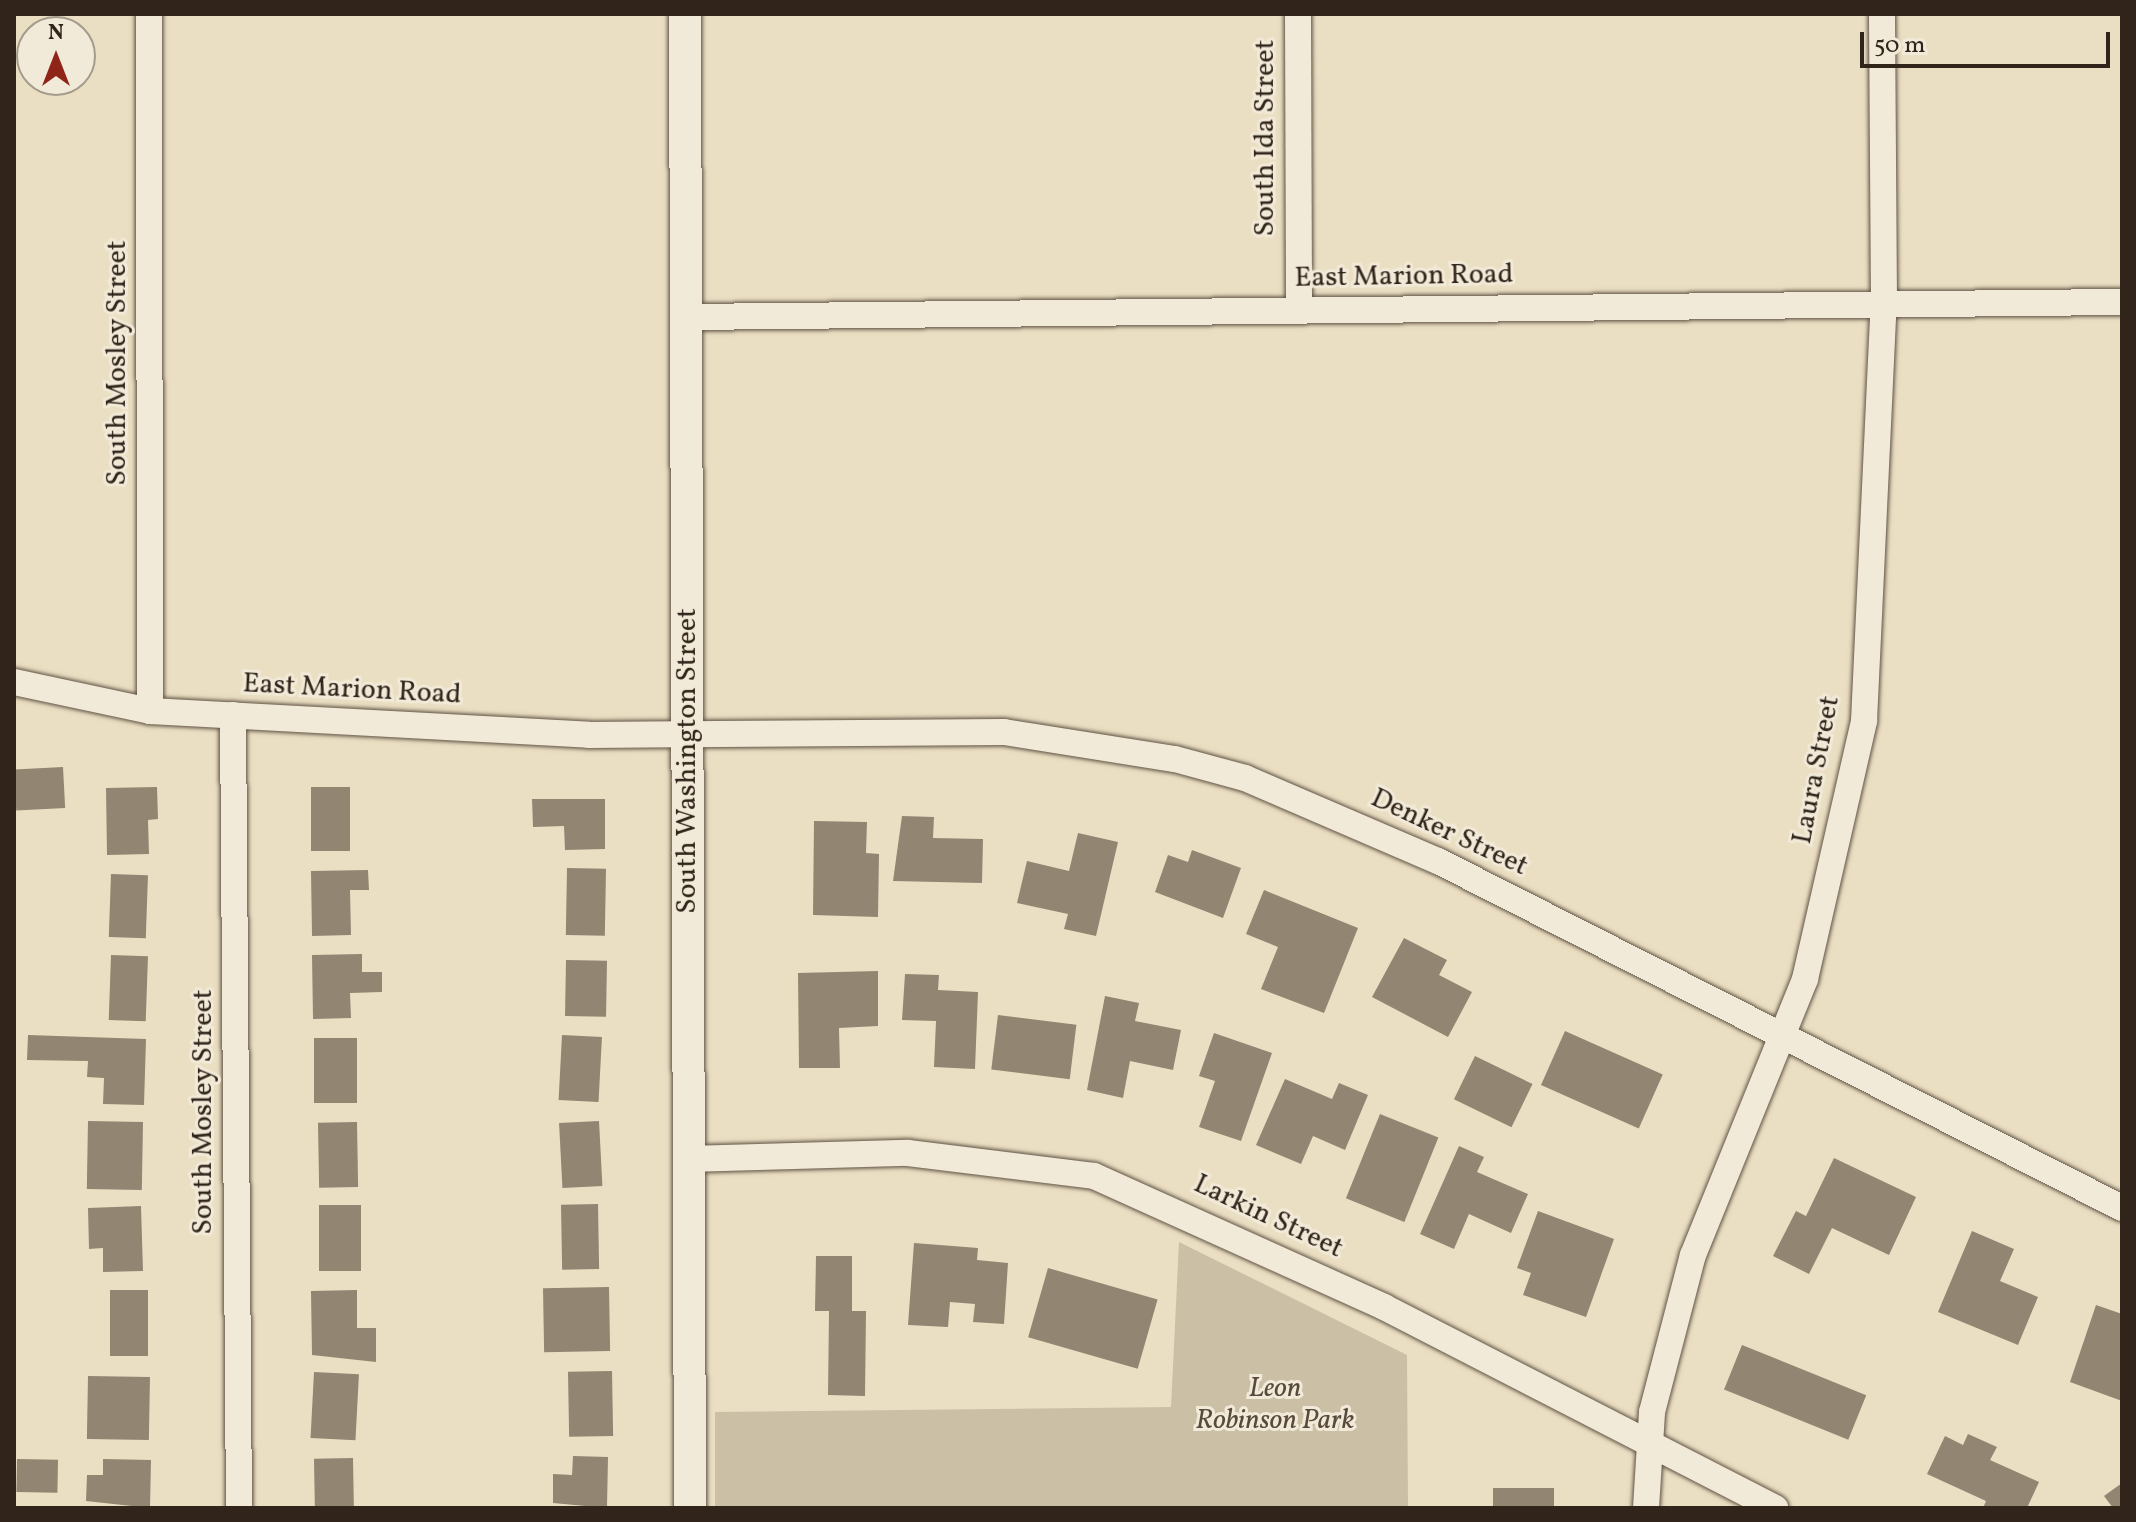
<!DOCTYPE html>
<html>
<head>
<meta charset="utf-8">
<style>
	body { margin:0 }
	#map { position:relative; width:2136px; height:1522px; overflow:hidden; background:#ebdfc3; font-family:Vollkorn,serif }
	div>[style] { position:absolute }
	.green>* { inset:0; background:#cbbfa6 }
	.building>* { inset:0; background:#928572; transform-origin:0 0 }
	.roads { filter:drop-shadow(0 0 2px #605344) drop-shadow(0 0 2px #605344) }
	.minor>* { height:26px; margin:-13px; padding:0 13px; transform-origin:13px; border-radius:13px; background:#f2ead8 }
	.tertiary>* { height:32px; margin:-16px; padding:0 16px; transform-origin:16px; border-radius:16px; background:#f2ead8 }
	span { translate:-50% -50%; white-space:nowrap; text-align:center; line-height:1.15; -webkit-text-stroke:6px #f2ead8; paint-order:stroke }
	.street-label { font-size:28px; color:#31241a }
	.park-label { font-size:28px; color:#584b3d; font-style:italic }
	.frame { position:absolute; inset:0; border:16px solid #31241a; pointer-events:none }
	.north { position:absolute; left:16px; top:16px; width:80px; height:80px; box-sizing:border-box; background:#f2ead8; border:2px solid #a59b8c; border-radius:50%; rotate:0deg; font-size:22px; font-weight:700; line-height:32px; text-align:center; color:#31241a }
	.north::after { content:''; display:block; margin:auto; width:28px; height:36px; background:#8f2418; clip-path:polygon(50% 0,100% 100%,50% 72%,0 100%) }
	.scale { position:absolute; left:1860px; top:32px; width:250px; height:36px; box-sizing:border-box; border:4px solid #31241a; border-top:0; padding-left:10px; font-size:24px; line-height:28px; white-space:nowrap; color:#31241a; -webkit-text-stroke:6px #f2ead8; paint-order:stroke }
</style>
</head>
<body>
<div id="map">
	<div class="green">
		<div style="clip-path:polygon(1179px 1242px,1407px 1355px,1408px 1508px,715px 1508px,715px 1412px,1171px 1407px)"></div>
	</div>
	<div class="building">
		<div style="left:63px;top:767px;width:41px;height:49px;rotate:87deg"></div>
		<div style="clip-path:polygon(157px 787px,158px 819px,148px 820px,149px 854px,107px 855px,106px 788px)"></div>
		<div style="left:311px;top:787px;width:39px;height:64px"></div>
		<div style="clip-path:polygon(532px 799px,605px 799px,605px 849px,565px 850px,564px 826px,533px 827px)"></div>
		<div style="clip-path:polygon(902px 816px,934px 817px,933px 838px,983px 839px,982px 883px,893px 881px)"></div>
		<div style="clip-path:polygon(814px 821px,867px 822px,866px 853px,879px 854px,878px 917px,813px 915px)"></div>
		<div style="clip-path:polygon(1078px 833px,1118px 842px,1096px 936px,1064px 929px,1068px 914px,1017px 903px,1027px 861px,1069px 871px)"></div>
		<div style="clip-path:polygon(1192px 850px,1241px 868px,1223px 918px,1155px 892px,1168px 855px,1188px 862px)"></div>
		<div style="left:567px;top:868px;width:39px;height:67px;rotate:1deg"></div>
		<div style="clip-path:polygon(368px 870px,369px 890px,350px 890px,351px 935px,312px 936px,311px 871px)"></div>
		<div style="left:111px;top:874px;width:37px;height:63px;rotate:2deg"></div>
		<div style="clip-path:polygon(1264px 890px,1358px 928px,1324px 1013px,1261px 989px,1278px 947px,1246px 934px)"></div>
		<div style="clip-path:polygon(1404px 938px,1447px 960px,1439px 975px,1472px 992px,1448px 1037px,1372px 997px)"></div>
		<div style="clip-path:polygon(362px 954px,362px 972px,382px 972px,382px 992px,350px 993px,351px 1018px,313px 1019px,312px 955px)"></div>
		<div style="left:111px;top:955px;width:37px;height:65px;rotate:2deg"></div>
		<div style="left:566px;top:960px;width:41px;height:56px;rotate:1deg"></div>
		<div style="clip-path:polygon(878px 971px,878px 1026px,839px 1028px,840px 1068px,799px 1068px,798px 973px)"></div>
		<div style="clip-path:polygon(905px 974px,939px 975px,938px 990px,978px 992px,975px 1069px,934px 1067px,936px 1021px,902px 1020px)"></div>
		<div style="clip-path:polygon(1105px 996px,1139px 1003px,1135px 1021px,1181px 1030px,1173px 1070px,1130px 1061px,1123px 1098px,1087px 1090px)"></div>
		<div style="left:998px;top:1015px;width:79px;height:55px;rotate:7deg"></div>
		<div style="left:1565px;top:1031px;width:107px;height:59px;rotate:24deg"></div>
		<div style="clip-path:polygon(1214px 1033px,1272px 1053px,1241px 1141px,1199px 1127px,1215px 1081px,1199px 1076px)"></div>
		<div style="clip-path:polygon(28px 1035px,146px 1039px,144px 1105px,103px 1104px,104px 1078px,87px 1077px,88px 1061px,27px 1060px)"></div>
		<div style="left:562px;top:1035px;width:40px;height:65px;rotate:3deg"></div>
		<div style="left:314px;top:1038px;width:43px;height:65px"></div>
		<div style="left:1475px;top:1056px;width:64px;height:48px;rotate:26deg"></div>
		<div style="clip-path:polygon(1285px 1079px,1332px 1099px,1339px 1083px,1368px 1095px,1345px 1150px,1313px 1136px,1301px 1164px,1256px 1145px)"></div>
		<div style="left:1380px;top:1114px;width:63px;height:91px;rotate:22deg"></div>
		<div style="left:88px;top:1121px;width:55px;height:68px;rotate:1deg"></div>
		<div style="left:599px;top:1121px;width:65px;height:40px;rotate:87deg"></div>
		<div style="left:357px;top:1122px;width:65px;height:39px;rotate:89deg"></div>
		<div style="clip-path:polygon(1459px 1146px,1484px 1157px,1477px 1172px,1528px 1194px,1511px 1233px,1469px 1214px,1454px 1249px,1420px 1234px)"></div>
		<div style="clip-path:polygon(1834px 1158px,1916px 1197px,1889px 1255px,1832px 1228px,1809px 1274px,1773px 1256px,1796px 1211px,1806px 1216px)"></div>
		<div style="left:598px;top:1204px;width:65px;height:37px;rotate:89deg"></div>
		<div style="left:319px;top:1205px;width:42px;height:66px"></div>
		<div style="clip-path:polygon(141px 1206px,143px 1271px,103px 1272px,103px 1248px,89px 1249px,88px 1208px)"></div>
		<div style="clip-path:polygon(1538px 1211px,1614px 1239px,1586px 1317px,1523px 1295px,1531px 1273px,1517px 1268px)"></div>
		<div style="clip-path:polygon(1972px 1231px,2014px 1249px,2000px 1281px,2038px 1297px,2018px 1345px,1938px 1312px)"></div>
		<div style="clip-path:polygon(914px 1243px,978px 1248px,977px 1260px,1008px 1263px,1004px 1324px,973px 1322px,975px 1304px,950px 1302px,948px 1327px,908px 1325px)"></div>
		<div style="clip-path:polygon(816px 1256px,852px 1256px,852px 1311px,866px 1311px,865px 1396px,828px 1395px,829px 1311px,815px 1311px)"></div>
		<div style="left:1048px;top:1268px;width:114px;height:72px;rotate:16deg"></div>
		<div style="left:609px;top:1287px;width:64px;height:66px;rotate:89deg"></div>
		<div style="left:110px;top:1290px;width:38px;height:66px"></div>
		<div style="clip-path:polygon(357px 1290px,357px 1328px,376px 1328px,376px 1362px,312px 1355px,311px 1291px)"></div>
		<div style="clip-path:polygon(2096px 1305px,2122px 1314px,2122px 1401px,2070px 1382px)"></div>
		<div style="left:1742px;top:1345px;width:134px;height:48px;rotate:22deg"></div>
		<div style="left:612px;top:1371px;width:65px;height:44px;rotate:89deg"></div>
		<div style="left:314px;top:1372px;width:45px;height:66px;rotate:3deg"></div>
		<div style="left:88px;top:1376px;width:62px;height:63px;rotate:1deg"></div>
		<div style="clip-path:polygon(1968px 1434px,1997px 1447px,1990px 1460px,2039px 1482px,2027px 1508px,1983px 1508px,1986px 1501px,1927px 1474px,1945px 1436px,1963px 1445px)"></div>
		<div style="clip-path:polygon(573px 1456px,608px 1457px,607px 1508px,553px 1503px,553px 1474px,572px 1475px)"></div>
		<div style="left:353px;top:1458px;width:50px;height:39px;rotate:89deg"></div>
		<div style="left:17px;top:1459px;width:41px;height:33px;rotate:1deg"></div>
		<div style="clip-path:polygon(103px 1459px,151px 1460px,150px 1508px,86px 1501px,87px 1475px,103px 1475px)"></div>
		<div style="clip-path:polygon(2122px 1483px,2122px 1508px,2113px 1508px,2104px 1496px)"></div>
		<div style="left:1554px;top:1488px;width:20px;height:61px;rotate:90deg"></div>
	</div>
	<div class="roads">
		<div class="minor">
			<div style="left:149px;top:14px;width:697px;rotate:89.92deg"></div>
			<div style="left:1298px;top:14px;width:297px;rotate:89.8deg"></div>
			<div style="left:687px;top:317px;width:1435px;rotate:-0.6deg"></div>
			<div style="left:14px;top:682px;width:139px;rotate:12deg"></div>
			<div style="left:150px;top:711px;width:440px;rotate:3.1deg"></div>
			<div style="left:589px;top:735px;width:415px;rotate:-0.4deg"></div>
			<div style="left:1004px;top:732px;width:173px;rotate:9deg"></div>
			<div style="left:1175px;top:759px;width:73px;rotate:15.2deg"></div>
			<div style="left:1245px;top:778px;width:210px;rotate:23.3deg"></div>
			<div style="left:1438px;top:861px;width:767px;rotate:26.9deg"></div>
			<div style="left:233px;top:715px;width:793px;rotate:89.57deg"></div>
			<div style="left:688px;top:1159px;width:220px;rotate:-1.6deg"></div>
			<div style="left:908px;top:1153px;width:187px;rotate:7deg"></div>
			<div style="left:1094px;top:1176px;width:318px;rotate:24.3deg"></div>
			<div style="left:1384px;top:1307px;width:440px;rotate:27.2deg"></div>
			<div style="left:1646px;top:1508px;width:96px;rotate:-86.4deg"></div>
			<div style="left:1652px;top:1412px;width:162px;rotate:-75.4deg"></div>
			<div style="left:1693px;top:1255px;width:298px;rotate:-67.9deg"></div>
			<div style="left:1805px;top:979px;width:265px;rotate:-77.1deg"></div>
			<div style="left:1864px;top:721px;width:418px;rotate:-87.3deg"></div>
			<div style="left:1884px;top:303px;width:289px;rotate:-90.4deg"></div>
		</div>
		<div class="tertiary">
			<div style="left:685px;top:14px;width:1494px;rotate:89.81deg"></div>
		</div>
	</div>
	<div class="street-label">
		<span style="left:1266px;top:138px;rotate:-90deg">South Ida Street</span>
		<span style="left:1404px;top:277px;rotate:-1deg">East Marion Road</span>
		<span style="left:118px;top:363px;rotate:-90deg">South Mosley Street</span>
		<span style="left:352px;top:690px;rotate:3deg">East Marion Road</span>
		<span style="left:688px;top:761px;rotate:-90deg">South Washington Street</span>
		<span style="left:1817px;top:770px;rotate:-79deg">Laura Street</span>
		<span style="left:1449px;top:833px;rotate:25deg">Denker Street</span>
		<span style="left:204px;top:1112px;rotate:-90deg">South Mosley Street</span>
		<span style="left:1268px;top:1217px;rotate:25deg">Larkin Street</span>
	</div>
	<div class="park-label">
		<span style="left:1275px;top:1405px">Leon<br>Robinson Park</span>
	</div>
	<div class="frame"></div>
	<div class="north">N</div>
	<div class="scale">50 m</div>
</div>
</body>
</html>
